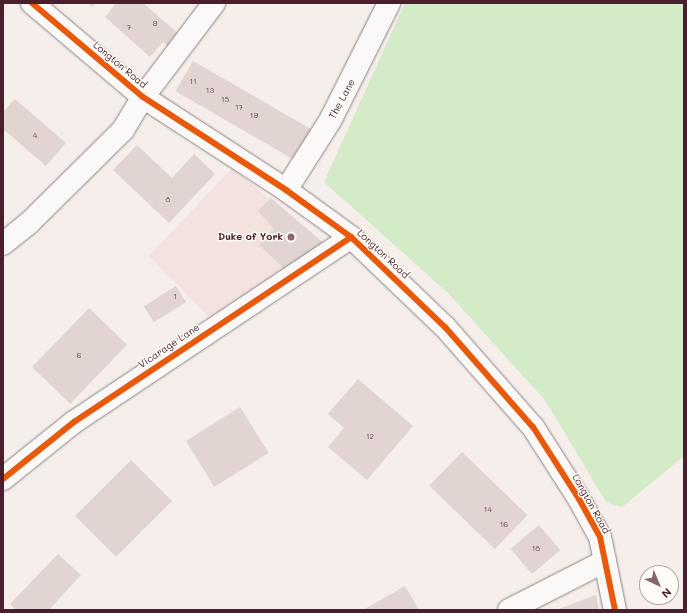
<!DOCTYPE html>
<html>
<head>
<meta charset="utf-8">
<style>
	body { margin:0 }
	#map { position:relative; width:687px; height:613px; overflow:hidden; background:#f5eeeb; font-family:Mali,sans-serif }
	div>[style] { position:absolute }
	.built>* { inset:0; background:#f4e2de }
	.green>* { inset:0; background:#d3ebc7 }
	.building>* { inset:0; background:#e2d4d1; transform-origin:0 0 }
	.roads { filter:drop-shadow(0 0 1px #8f8485) drop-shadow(0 0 1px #8f8485) }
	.minor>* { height:22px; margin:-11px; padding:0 11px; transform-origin:11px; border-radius:11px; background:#faf9f7 }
	.cycleway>* { height:6px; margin:-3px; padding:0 3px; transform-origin:3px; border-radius:3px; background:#e8590c }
	.dots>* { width:11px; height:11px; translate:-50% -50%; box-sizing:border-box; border:2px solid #fdfcf7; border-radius:50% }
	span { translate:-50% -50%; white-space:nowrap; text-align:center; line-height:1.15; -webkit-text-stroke:3px #fdfcf7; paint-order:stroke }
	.number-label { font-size:8px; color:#704c54 }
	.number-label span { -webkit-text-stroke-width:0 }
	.street-label { font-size:10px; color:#4a1f2b }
	.poi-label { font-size:10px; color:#4a1f2b; font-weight:700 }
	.right { translate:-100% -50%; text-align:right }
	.frame { position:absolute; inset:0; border:4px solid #4a1f2b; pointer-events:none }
	.north { position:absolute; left:639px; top:565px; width:40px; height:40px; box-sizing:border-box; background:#fdfcf7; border:1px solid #b5a4a5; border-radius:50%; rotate:136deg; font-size:11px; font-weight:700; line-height:16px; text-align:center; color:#4a1f2b }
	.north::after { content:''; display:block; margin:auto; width:14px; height:18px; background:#86676e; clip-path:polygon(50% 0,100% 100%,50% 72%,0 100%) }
</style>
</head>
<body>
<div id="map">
	<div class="built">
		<div style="clip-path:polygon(232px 168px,326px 245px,215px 323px,149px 256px)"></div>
	</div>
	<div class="green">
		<div style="clip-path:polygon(405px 3px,684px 3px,684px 456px,622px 507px,606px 502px,545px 400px,448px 293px,324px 182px)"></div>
	</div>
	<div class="building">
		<div style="clip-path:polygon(88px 3px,96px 3px,92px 7px)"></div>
		<div style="clip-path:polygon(116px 3px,143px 3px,181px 36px,170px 48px,163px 42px,150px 57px,105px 17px)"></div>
		<div style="left:193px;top:61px;width:139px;height:35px;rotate:30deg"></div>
		<div style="clip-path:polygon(15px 99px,66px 143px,46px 166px,3px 129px,3px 112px)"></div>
		<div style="clip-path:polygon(137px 145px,172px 178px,194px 154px,215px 174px,169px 223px,113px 170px)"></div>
		<div style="clip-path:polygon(271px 198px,326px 245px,288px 272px,259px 245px,274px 229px,258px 211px)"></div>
		<div style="left:176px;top:286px;width:19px;height:38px;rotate:58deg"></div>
		<div style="left:89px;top:308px;width:53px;height:82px;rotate:44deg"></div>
		<div style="clip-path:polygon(358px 379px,413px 426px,367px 480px,328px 447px,344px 428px,328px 414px)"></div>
		<div style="left:240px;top:407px;width:54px;height:64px;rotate:58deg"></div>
		<div style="left:462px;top:452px;width:91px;height:47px;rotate:44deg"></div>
		<div style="left:131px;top:460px;width:58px;height:79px;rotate:45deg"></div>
		<div style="left:539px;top:525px;width:33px;height:37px;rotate:50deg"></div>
		<div style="clip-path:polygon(58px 554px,81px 575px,49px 610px,16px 610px,10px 604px)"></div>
		<div style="clip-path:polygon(405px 586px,419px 610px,363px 610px)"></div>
		<div style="clip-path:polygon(596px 595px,599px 610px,556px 610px,582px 600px)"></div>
	</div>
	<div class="roads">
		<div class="minor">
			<div style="left:32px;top:3px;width:145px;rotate:40.3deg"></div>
			<div style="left:143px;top:97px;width:171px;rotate:33deg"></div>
			<div style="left:286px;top:190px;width:80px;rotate:35.9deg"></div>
			<div style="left:351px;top:237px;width:130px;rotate:43.8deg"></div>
			<div style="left:445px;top:327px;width:133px;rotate:48.7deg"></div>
			<div style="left:533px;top:427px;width:85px;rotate:57.4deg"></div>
			<div style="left:579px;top:499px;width:43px;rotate:61.1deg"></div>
			<div style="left:600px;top:537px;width:75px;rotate:78.4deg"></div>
			<div style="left:286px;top:190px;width:84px;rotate:-57.6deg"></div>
			<div style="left:331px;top:119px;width:130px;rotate:-63.4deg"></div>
			<div style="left:3px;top:244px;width:32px;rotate:-39deg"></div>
			<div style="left:28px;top:224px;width:134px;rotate:-44.7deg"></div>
			<div style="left:123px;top:130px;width:39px;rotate:-59deg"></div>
			<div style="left:143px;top:97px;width:118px;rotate:-52.9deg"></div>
			<div style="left:3px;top:479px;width:91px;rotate:-38.8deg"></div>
			<div style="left:74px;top:422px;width:333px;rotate:-33.7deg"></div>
			<div style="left:509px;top:610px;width:108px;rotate:-27deg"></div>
		</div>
	</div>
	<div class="cycleway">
		<div style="left:32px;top:3px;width:145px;rotate:40.3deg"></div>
		<div style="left:143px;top:97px;width:171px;rotate:33deg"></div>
		<div style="left:286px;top:190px;width:80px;rotate:35.9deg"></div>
		<div style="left:351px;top:237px;width:130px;rotate:43.8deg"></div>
		<div style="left:445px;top:327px;width:133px;rotate:48.7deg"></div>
		<div style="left:533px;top:427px;width:85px;rotate:57.4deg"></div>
		<div style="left:579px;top:499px;width:43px;rotate:61.1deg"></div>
		<div style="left:600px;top:537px;width:75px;rotate:78.4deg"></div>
		<div style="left:3px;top:479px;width:91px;rotate:-38.8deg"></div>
		<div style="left:74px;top:422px;width:333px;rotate:-33.7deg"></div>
	</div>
	<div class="dots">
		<div style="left:291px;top:237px;background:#86676e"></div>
	</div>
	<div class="number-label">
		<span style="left:155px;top:24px">9</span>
		<span style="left:129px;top:28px">7</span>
		<span style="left:193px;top:82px">11</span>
		<span style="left:210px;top:91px">13</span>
		<span style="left:225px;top:100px">15</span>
		<span style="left:239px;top:108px">17</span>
		<span style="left:254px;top:116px">19</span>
		<span style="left:35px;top:136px">4</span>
		<span style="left:168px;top:200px">8</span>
		<span style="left:175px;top:297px">1</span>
		<span style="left:79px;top:356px">6</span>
		<span style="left:370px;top:437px">12</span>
		<span style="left:488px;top:510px">14</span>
		<span style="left:504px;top:525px">16</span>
		<span style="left:536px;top:549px">18</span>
	</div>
	<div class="street-label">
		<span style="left:120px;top:65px;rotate:40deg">Longton Road</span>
		<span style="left:342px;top:99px;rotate:-62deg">The Lane</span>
		<span style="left:383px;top:254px;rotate:43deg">Longton Road</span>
		<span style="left:169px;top:346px;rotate:-34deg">Vicarage Lane</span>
		<span style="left:591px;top:504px;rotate:61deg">Longton Road</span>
	</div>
	<div class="poi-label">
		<span class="right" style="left:283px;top:237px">Duke of York</span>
	</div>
	<div class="frame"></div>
	<div class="north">N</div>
</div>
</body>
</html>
